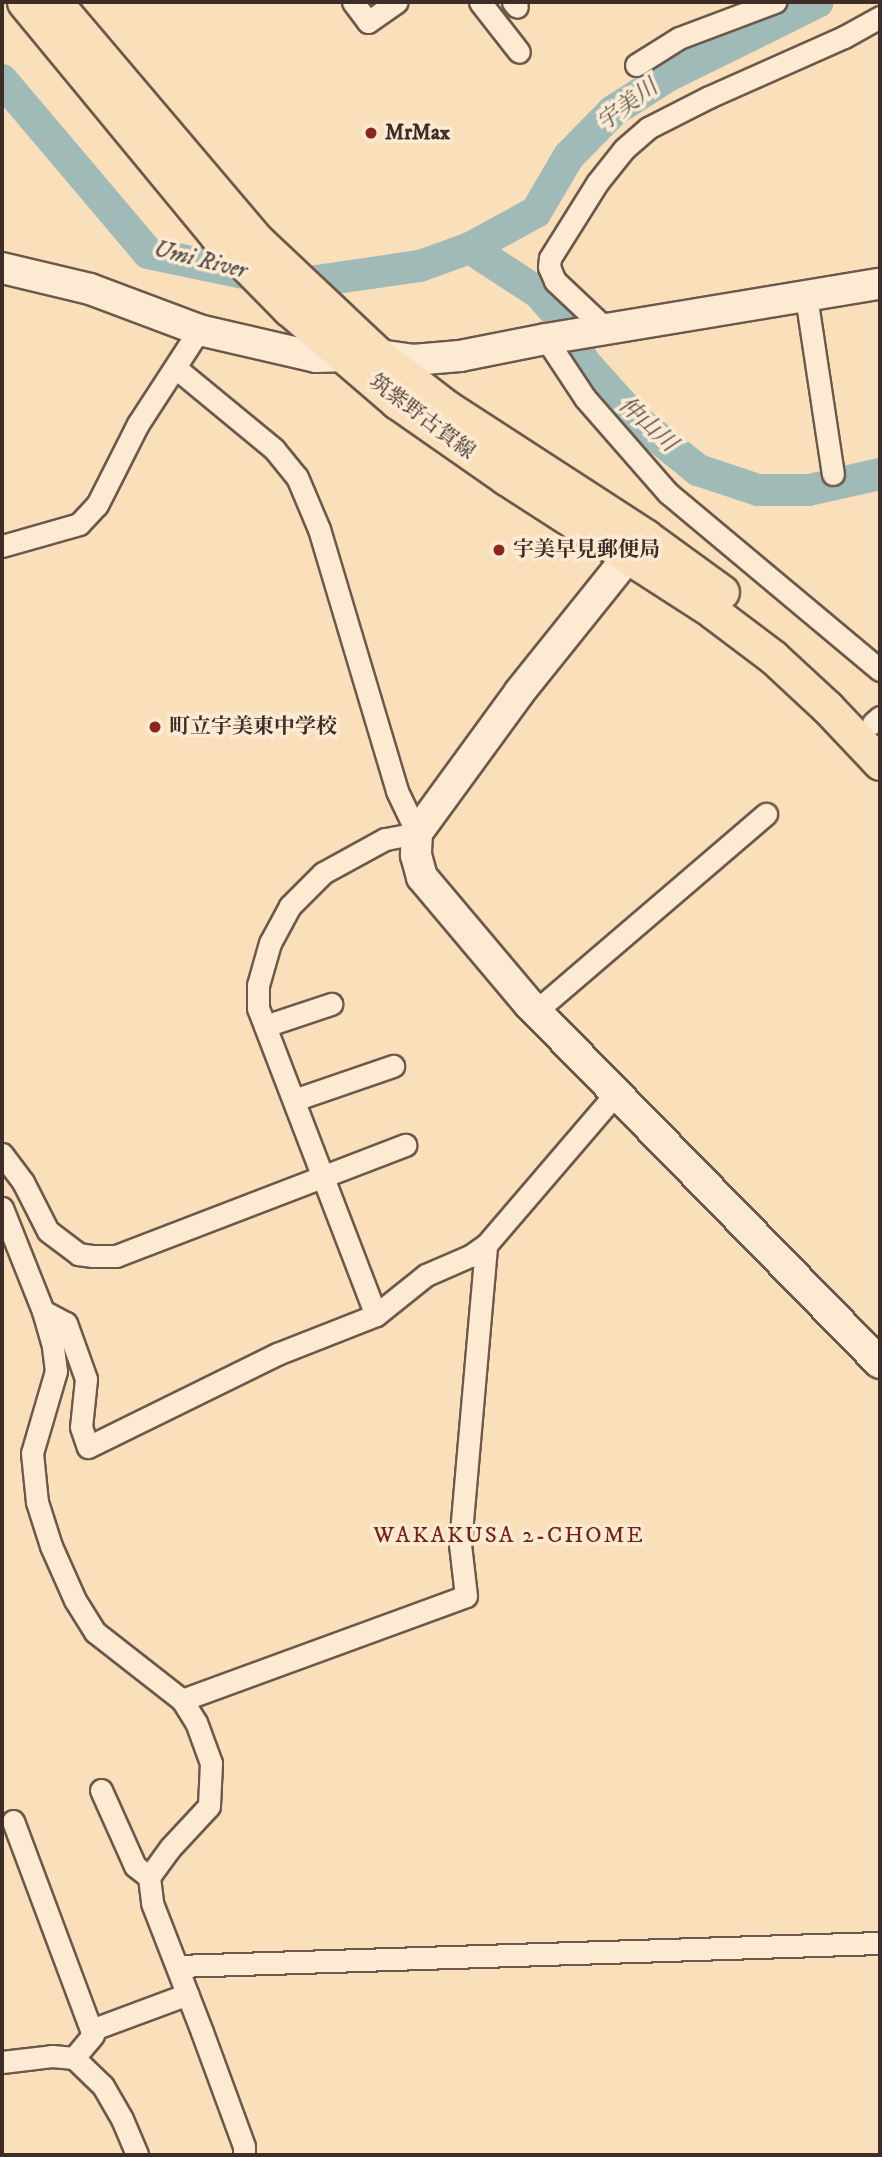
<!DOCTYPE html>
<html>
<head>
<meta charset="utf-8">
<style>
	body { margin:0 }
	#map { position:relative; width:882px; height:2157px; overflow:hidden; background:#fadfbb; font-family:"IM FELL DW Pica","Noto Serif JP",serif }
	div>[style] { position:absolute }
	.river>* { height:32px; margin:-16px; padding:0 16px; transform-origin:16px; border-radius:16px; background:#a0bbb7 }
	.roads { filter:drop-shadow(2px 0 #6d594b) drop-shadow(-2px 0 #6d594b) drop-shadow(0 2px #6d594b) drop-shadow(0 -2px #6d594b) }
	.street>* { height:21px; margin:-10.5px; padding:0 10.5px; transform-origin:10.5px; border-radius:10.5px; background:#fcead3 }
	.secondary>* { height:30px; margin:-15px; padding:0 15px; transform-origin:15px; border-radius:15px; background:#fcead3 }
	.primary>* { height:33px; margin:-16.5px; padding:0 16.5px; transform-origin:16.5px; border-radius:16.5px; background:#fadfbb }
	.dots>* { width:19px; height:19px; translate:-50% -50%; box-sizing:border-box; border:4px solid #fcead3; border-radius:50% }
	span { translate:-50% -50%; white-space:nowrap; text-align:center; line-height:1.15; -webkit-text-stroke:7px #fcead3; paint-order:stroke }
	.poi-label { font-size:21px; color:#3e2c26; font-weight:700 }
	.left { translate:0 -50%; text-align:left }
	.street-label { font-size:21px; color:#3e2c26 }
	.water-label { font-size:23px; color:#56504a; font-style:italic }
	.neighbourhood-label { font-size:23px; color:#7a1f14; letter-spacing:2px }
	.frame { position:absolute; inset:0; border:4px solid #3e2c26; pointer-events:none }
</style>
</head>
<body>
<div id="map">
	<div class="river">
		<div style="left:2px;top:80px;width:226px;rotate:49.8deg"></div>
		<div style="left:148px;top:253px;width:151px;rotate:11.8deg"></div>
		<div style="left:296px;top:284px;width:125px;rotate:-8.3deg"></div>
		<div style="left:420px;top:266px;width:53px;rotate:-19.8deg"></div>
		<div style="left:470px;top:248px;width:75px;rotate:-28.6deg"></div>
		<div style="left:536px;top:212px;width:65px;rotate:-59.5deg"></div>
		<div style="left:569px;top:156px;width:63px;rotate:-45.6deg"></div>
		<div style="left:613px;top:111px;width:65px;rotate:-32.5deg"></div>
		<div style="left:668px;top:76px;width:167px;rotate:-26.3deg"></div>
		<div style="left:470px;top:248px;width:82px;rotate:33.1deg"></div>
		<div style="left:539px;top:293px;width:33px;rotate:49deg"></div>
		<div style="left:561px;top:318px;width:50px;rotate:62.4deg"></div>
		<div style="left:584px;top:362px;width:78px;rotate:48.1deg"></div>
		<div style="left:636px;top:420px;width:80px;rotate:38.9deg"></div>
		<div style="left:698px;top:470px;width:63px;rotate:18.4deg"></div>
		<div style="left:758px;top:490px;width:51px"></div>
		<div style="left:809px;top:490px;width:73px;rotate:-12.7deg"></div>
	</div>
	<div class="roads">
		<div class="street">
			<div style="left:353px;top:2px;width:25px;rotate:53deg"></div>
			<div style="left:368px;top:22px;width:35px;rotate:-35deg"></div>
			<div style="left:480px;top:2px;width:63px;rotate:52deg"></div>
			<div style="left:513px;top:2px;width:6px;rotate:51deg"></div>
			<div style="left:636px;top:65px;width:51px;rotate:-32.1deg"></div>
			<div style="left:679px;top:38px;width:103px;rotate:-20.6deg"></div>
			<div style="left:806px;top:296px;width:180px;rotate:81.4deg"></div>
			<div style="left:606px;top:329px;width:70px;rotate:-136.7deg"></div>
			<div style="left:555px;top:281px;width:15px;rotate:-113deg"></div>
			<div style="left:549px;top:267px;width:9px;rotate:-84deg"></div>
			<div style="left:550px;top:258px;width:89px;rotate:-57.9deg"></div>
			<div style="left:597px;top:183px;width:43px;rotate:-51.5deg"></div>
			<div style="left:624px;top:149px;width:32px;rotate:-41deg"></div>
			<div style="left:648px;top:128px;width:68px;rotate:-26.9deg"></div>
			<div style="left:709px;top:97px;width:148px;rotate:-24deg"></div>
			<div style="left:844px;top:37px;width:41px;rotate:-29.1deg"></div>
			<div style="left:546px;top:339px;width:71px;rotate:56.5deg"></div>
			<div style="left:585px;top:398px;width:126px;rotate:48.9deg"></div>
			<div style="left:668px;top:493px;width:276px;rotate:39.9deg"></div>
			<div style="left:177px;top:369px;width:126px;rotate:39.5deg"></div>
			<div style="left:274px;top:449px;width:36px;rotate:51deg"></div>
			<div style="left:297px;top:477px;width:56px;rotate:67.1deg"></div>
			<div style="left:319px;top:529px;width:273px;rotate:73.4deg"></div>
			<div style="left:397px;top:791px;width:47px;rotate:64.5deg"></div>
			<div style="left:417px;top:833px;width:33px;rotate:169deg"></div>
			<div style="left:385px;top:839px;width:71px;rotate:151.3deg"></div>
			<div style="left:323px;top:873px;width:47px;rotate:135deg"></div>
			<div style="left:290px;top:906px;width:42px;rotate:118.4deg"></div>
			<div style="left:270px;top:943px;width:44px;rotate:105.9deg"></div>
			<div style="left:258px;top:985px;width:23px;rotate:90deg"></div>
			<div style="left:258px;top:1008px;width:329px;rotate:69deg"></div>
			<div style="left:2px;top:546px;width:80px;rotate:-15.9deg"></div>
			<div style="left:79px;top:524px;width:26px;rotate:-47deg"></div>
			<div style="left:97px;top:505px;width:91px;rotate:-63.2deg"></div>
			<div style="left:138px;top:424px;width:112px;rotate:-57deg"></div>
			<div style="left:873px;top:723px;width:9px;rotate:-41deg"></div>
			<div style="left:536px;top:1011px;width:303px;rotate:-40.6deg"></div>
			<div style="left:265px;top:1026px;width:70px;rotate:-18.4deg"></div>
			<div style="left:294px;top:1100px;width:105px;rotate:-19deg"></div>
			<div style="left:2px;top:1154px;width:35px;rotate:53deg"></div>
			<div style="left:23px;top:1182px;width:55px;rotate:63deg"></div>
			<div style="left:48px;top:1231px;width:38px;rotate:37deg"></div>
			<div style="left:78px;top:1254px;width:15px;rotate:8deg"></div>
			<div style="left:93px;top:1256px;width:23px"></div>
			<div style="left:116px;top:1256px;width:310px;rotate:-21deg"></div>
			<div style="left:2px;top:1208px;width:111px;rotate:68.3deg"></div>
			<div style="left:43px;top:1311px;width:37px;rotate:74deg"></div>
			<div style="left:53px;top:1347px;width:24px;rotate:83deg"></div>
			<div style="left:56px;top:1371px;width:85px;rotate:106.3deg"></div>
			<div style="left:32px;top:1453px;width:49px;rotate:84.2deg"></div>
			<div style="left:37px;top:1502px;width:46px;rotate:72.3deg"></div>
			<div style="left:51px;top:1546px;width:59px;rotate:66deg"></div>
			<div style="left:75px;top:1600px;width:38px;rotate:58deg"></div>
			<div style="left:95px;top:1632px;width:110px;rotate:38deg"></div>
			<div style="left:182px;top:1700px;width:26px;rotate:58deg"></div>
			<div style="left:196px;top:1722px;width:44px;rotate:69.9deg"></div>
			<div style="left:211px;top:1763px;width:43px;rotate:92.7deg"></div>
			<div style="left:209px;top:1806px;width:57px;rotate:132.9deg"></div>
			<div style="left:170px;top:1848px;width:36px;rotate:126deg"></div>
			<div style="left:149px;top:1877px;width:26px;rotate:83deg"></div>
			<div style="left:152px;top:1903px;width:138px;rotate:68.8deg"></div>
			<div style="left:202px;top:2032px;width:121px;rotate:69.8deg"></div>
			<div style="left:244px;top:2146px;width:9px;rotate:90deg"></div>
			<div style="left:43px;top:1311px;width:26px;rotate:28deg"></div>
			<div style="left:66px;top:1323px;width:59px;rotate:70.3deg"></div>
			<div style="left:86px;top:1379px;width:48px;rotate:95.9deg"></div>
			<div style="left:81px;top:1427px;width:21px;rotate:71deg"></div>
			<div style="left:88px;top:1447px;width:211px;rotate:-26.2deg"></div>
			<div style="left:277px;top:1354px;width:106px;rotate:-21.5deg"></div>
			<div style="left:376px;top:1315px;width:64px;rotate:-38.7deg"></div>
			<div style="left:426px;top:1275px;width:48px;rotate:-23.4deg"></div>
			<div style="left:470px;top:1256px;width:19px;rotate:-35deg"></div>
			<div style="left:486px;top:1245px;width:201px;rotate:-49.4deg"></div>
			<div style="left:182px;top:1700px;width:302px;rotate:-20.1deg"></div>
			<div style="left:466px;top:1596px;width:52px;rotate:-96.6deg"></div>
			<div style="left:460px;top:1544px;width:300px;rotate:-85deg"></div>
			<div style="left:101px;top:1790px;width:83px;rotate:65.9deg"></div>
			<div style="left:135px;top:1866px;width:18px;rotate:38deg"></div>
			<div style="left:13px;top:1821px;width:228px;rotate:69.5deg"></div>
			<div style="left:93px;top:2035px;width:30px;rotate:130deg"></div>
			<div style="left:178px;top:1966px;width:702px;rotate:-1.88deg"></div>
			<div style="left:91px;top:2030px;width:103px;rotate:-20.4deg"></div>
			<div style="left:2px;top:2062px;width:50px;rotate:-6.8deg"></div>
			<div style="left:52px;top:2056px;width:22px;rotate:5deg"></div>
			<div style="left:74px;top:2058px;width:40px;rotate:44deg"></div>
			<div style="left:103px;top:2086px;width:38px;rotate:60deg"></div>
			<div style="left:122px;top:2119px;width:39px;rotate:67deg"></div>
		</div>
		<div class="secondary">
			<div style="left:2px;top:268px;width:90px;rotate:13.4deg"></div>
			<div style="left:90px;top:289px;width:116px;rotate:20.6deg"></div>
			<div style="left:199px;top:330px;width:120px;rotate:13deg"></div>
			<div style="left:316px;top:357px;width:63px;rotate:-1.8deg"></div>
			<div style="left:379px;top:355px;width:34px;rotate:8deg"></div>
			<div style="left:413px;top:360px;width:47px;rotate:-4.9deg"></div>
			<div style="left:460px;top:356px;width:88px;rotate:-11.2deg"></div>
			<div style="left:546px;top:339px;width:338px;rotate:-9.4deg"></div>
			<div style="left:643px;top:538px;width:198px;rotate:128.7deg"></div>
			<div style="left:519px;top:693px;width:173px;rotate:126.1deg"></div>
			<div style="left:417px;top:833px;width:22px;rotate:93deg"></div>
			<div style="left:416px;top:855px;width:23px;rotate:75deg"></div>
			<div style="left:422px;top:877px;width:166px;rotate:49.9deg"></div>
			<div style="left:529px;top:1004px;width:502px;rotate:45.65deg"></div>
		</div>
		<div class="primary">
			<div style="left:24px;top:2px;width:303px;rotate:50.5deg"></div>
			<div style="left:217px;top:236px;width:103px;rotate:45.4deg"></div>
			<div style="left:289px;top:309px;width:143px;rotate:40.7deg"></div>
			<div style="left:397px;top:402px;width:133px;rotate:34.9deg"></div>
			<div style="left:506px;top:478px;width:245px;rotate:32.8deg"></div>
			<div style="left:712px;top:611px;width:76px;rotate:37deg"></div>
			<div style="left:773px;top:657px;width:74px;rotate:42.8deg"></div>
			<div style="left:827px;top:707px;width:77px;rotate:46.6deg"></div>
			<div style="left:55px;top:2px;width:314px;rotate:49.7deg"></div>
			<div style="left:258px;top:241px;width:166px;rotate:43.3deg"></div>
			<div style="left:379px;top:355px;width:83px;rotate:37.7deg"></div>
			<div style="left:445px;top:406px;width:239px;rotate:33deg"></div>
			<div style="left:645px;top:536px;width:95px;rotate:36deg"></div>
		</div>
	</div>
	<div class="dots">
		<div style="left:371px;top:133px;background:#8f2418"></div>
		<div style="left:499px;top:550px;background:#8f2418"></div>
		<div style="left:155px;top:727px;background:#8f2418"></div>
	</div>
	<div class="poi-label">
		<span class="left" style="left:385px;top:133px">MrMax</span>
		<span class="left" style="left:513px;top:550px">宇美早見郵便局</span>
		<span class="left" style="left:169px;top:727px">町立宇美東中学校</span>
	</div>
	<div class="street-label">
		<span style="left:422px;top:417px;rotate:37deg">筑紫野古賀線</span>
	</div>
	<div class="water-label">
		<span style="left:628px;top:106px;rotate:-37deg">宇美川</span>
		<span style="left:200px;top:261px;rotate:14deg">Umi River</span>
		<span style="left:647px;top:425px;rotate:42deg">仲山川</span>
	</div>
	<div class="neighbourhood-label">
		<span style="left:509px;top:1536px">WAKAKUSA 2-CHOME</span>
	</div>
	<div class="frame"></div>
</div>
</body>
</html>
